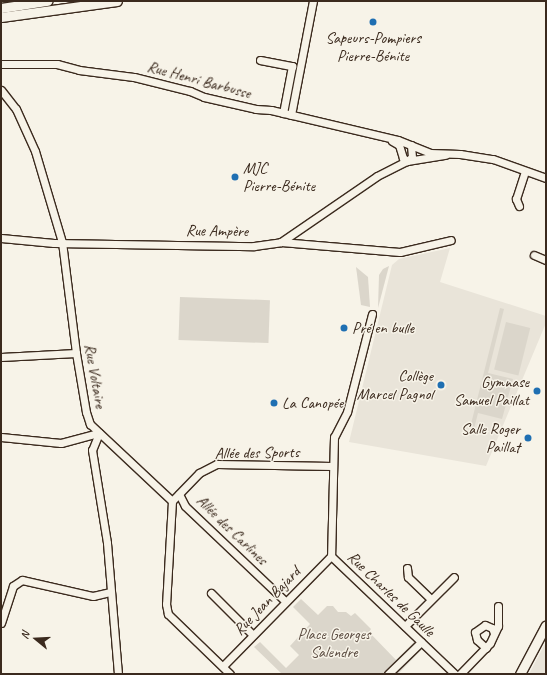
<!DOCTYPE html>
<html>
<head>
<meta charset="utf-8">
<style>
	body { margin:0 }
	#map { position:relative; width:547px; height:675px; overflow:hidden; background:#f7f3e8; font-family:Caveat,sans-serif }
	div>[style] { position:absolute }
	.built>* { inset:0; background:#e9e4d9 }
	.green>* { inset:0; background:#dbd6cb; transform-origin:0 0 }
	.roads { filter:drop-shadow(1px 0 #3b2a1e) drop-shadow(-1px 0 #3b2a1e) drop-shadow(0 1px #3b2a1e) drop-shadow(0 -1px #3b2a1e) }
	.street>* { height:7px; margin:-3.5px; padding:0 3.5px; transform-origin:3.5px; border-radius:3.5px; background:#f7f3e8 }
	.secondary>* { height:9px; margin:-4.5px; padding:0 4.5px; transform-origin:4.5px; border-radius:4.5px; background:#f7f3e8 }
	.dots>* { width:11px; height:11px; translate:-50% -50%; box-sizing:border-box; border:2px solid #f7f3e8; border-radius:50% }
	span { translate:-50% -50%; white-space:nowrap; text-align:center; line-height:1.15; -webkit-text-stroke:3px #f7f3e8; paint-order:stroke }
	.poi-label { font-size:16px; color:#3b2a1e }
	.left { translate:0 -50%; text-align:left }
	.right { translate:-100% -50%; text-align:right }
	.street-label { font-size:16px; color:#3b2a1e }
	.park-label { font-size:16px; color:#5b4c41 }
	.frame { position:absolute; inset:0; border:2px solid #3b2a1e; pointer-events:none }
	.north { position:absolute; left:16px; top:619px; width:40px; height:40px; -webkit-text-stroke:3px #f7f3e8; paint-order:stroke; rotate:288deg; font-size:11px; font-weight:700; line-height:16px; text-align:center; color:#3b2a1e }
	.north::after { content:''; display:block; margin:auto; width:14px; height:18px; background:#3b2a1e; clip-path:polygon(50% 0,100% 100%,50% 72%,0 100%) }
</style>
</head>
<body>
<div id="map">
	<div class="built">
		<div style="clip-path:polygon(450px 248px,440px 282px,546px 316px,546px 323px,486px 466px,349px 442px,392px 265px,399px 259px)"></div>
		<div style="clip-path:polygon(546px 642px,546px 674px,529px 674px)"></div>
	</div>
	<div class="green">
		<div style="clip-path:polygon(389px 266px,378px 308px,379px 275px,383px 269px)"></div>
		<div style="clip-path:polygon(356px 267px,368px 277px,370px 307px,361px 305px)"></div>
		<div style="left:180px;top:297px;width:90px;height:43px;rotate:2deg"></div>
		<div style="clip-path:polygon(500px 308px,504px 309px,488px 373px,513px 379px,502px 419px,478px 413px,473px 433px,469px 432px)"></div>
		<div style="left:506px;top:322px;width:25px;height:49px;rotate:14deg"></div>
		<div style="clip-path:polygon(301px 599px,318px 615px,327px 606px,333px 606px,338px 612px,346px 612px,351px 616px,355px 613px,371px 629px,369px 632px,396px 660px,414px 642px,421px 650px,398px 674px,282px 674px,254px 647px,260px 642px,286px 668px,299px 655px,290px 646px,310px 624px,293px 607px)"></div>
	</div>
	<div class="roads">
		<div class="street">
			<div style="left:260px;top:60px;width:33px;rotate:11deg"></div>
			<div style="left:292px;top:66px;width:48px;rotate:100.8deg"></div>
			<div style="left:1px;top:64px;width:56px"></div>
			<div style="left:57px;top:64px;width:23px;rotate:15deg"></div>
			<div style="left:79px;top:70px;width:55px;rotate:7.3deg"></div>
			<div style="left:134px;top:77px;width:58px;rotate:14deg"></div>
			<div style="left:190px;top:91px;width:15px;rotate:23deg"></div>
			<div style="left:204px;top:97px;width:53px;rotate:13deg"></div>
			<div style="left:256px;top:109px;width:15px;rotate:4deg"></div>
			<div style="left:271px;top:110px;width:130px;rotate:13.3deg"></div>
			<div style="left:398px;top:140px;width:35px;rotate:22deg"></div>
			<div style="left:430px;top:153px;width:30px;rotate:2deg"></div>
			<div style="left:460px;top:154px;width:33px;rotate:9deg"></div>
			<div style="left:493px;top:159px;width:56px;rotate:19.7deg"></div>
			<div style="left:1px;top:90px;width:24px;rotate:52deg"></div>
			<div style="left:16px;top:109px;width:46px;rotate:65.7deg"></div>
			<div style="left:35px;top:151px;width:95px;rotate:73.5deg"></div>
			<div style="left:62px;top:242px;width:112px;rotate:82.8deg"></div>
			<div style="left:76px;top:353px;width:60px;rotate:80.4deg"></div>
			<div style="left:86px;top:412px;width:13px;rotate:72deg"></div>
			<div style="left:90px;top:424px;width:112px;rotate:43.2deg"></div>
			<div style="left:291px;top:115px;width:116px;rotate:-79.1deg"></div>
			<div style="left:392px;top:141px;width:8px;rotate:30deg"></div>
			<div style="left:399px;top:145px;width:14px;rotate:73deg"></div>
			<div style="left:403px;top:158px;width:5px;rotate:37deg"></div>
			<div style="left:407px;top:161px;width:39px;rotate:-9deg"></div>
			<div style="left:519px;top:206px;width:8px;rotate:-113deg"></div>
			<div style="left:516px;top:199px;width:29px;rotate:-72deg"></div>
			<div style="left:1px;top:238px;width:53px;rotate:5.4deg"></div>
			<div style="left:54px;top:243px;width:200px;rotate:0.9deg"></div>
			<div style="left:254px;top:246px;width:27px;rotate:-8deg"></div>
			<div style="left:281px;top:242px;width:116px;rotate:-34.5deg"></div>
			<div style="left:377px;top:176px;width:34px;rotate:-27deg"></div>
			<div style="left:407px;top:161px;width:6px;rotate:-39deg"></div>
			<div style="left:412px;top:157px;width:12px;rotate:-95deg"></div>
			<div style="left:281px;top:242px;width:119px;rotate:4.8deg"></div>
			<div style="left:400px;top:252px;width:52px;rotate:-13.2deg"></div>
			<div style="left:534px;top:255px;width:13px;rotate:23deg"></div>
			<div style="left:372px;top:314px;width:101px;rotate:104.3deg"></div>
			<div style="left:347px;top:412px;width:28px;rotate:117deg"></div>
			<div style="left:334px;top:437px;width:119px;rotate:91.4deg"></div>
			<div style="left:331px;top:556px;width:171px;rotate:43.6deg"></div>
			<div style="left:1px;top:357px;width:75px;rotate:-3.1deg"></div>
			<div style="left:99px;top:433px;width:18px;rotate:112deg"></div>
			<div style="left:92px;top:450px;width:94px;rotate:80.8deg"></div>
			<div style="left:107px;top:543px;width:131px;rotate:85.2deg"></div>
			<div style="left:1px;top:437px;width:60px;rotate:5.7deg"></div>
			<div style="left:61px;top:443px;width:39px;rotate:-15deg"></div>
			<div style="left:179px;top:494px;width:13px;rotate:63deg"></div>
			<div style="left:185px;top:506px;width:139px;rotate:43.5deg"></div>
			<div style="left:172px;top:501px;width:103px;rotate:93.3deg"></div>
			<div style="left:166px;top:604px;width:10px;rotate:79deg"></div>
			<div style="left:168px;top:614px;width:86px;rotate:44.1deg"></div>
			<div style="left:172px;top:501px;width:39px;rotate:-46deg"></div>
			<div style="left:199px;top:473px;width:20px;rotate:-27deg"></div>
			<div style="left:217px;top:464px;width:115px;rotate:1deg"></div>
			<div style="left:407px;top:568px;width:9px;rotate:84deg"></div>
			<div style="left:408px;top:577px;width:32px;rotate:44deg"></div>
			<div style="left:211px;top:593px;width:59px;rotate:45deg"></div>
			<div style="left:1px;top:623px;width:39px;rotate:-72deg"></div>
			<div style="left:13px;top:586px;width:11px;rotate:-34deg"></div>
			<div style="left:22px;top:580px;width:73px;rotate:12.7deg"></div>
			<div style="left:93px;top:596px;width:18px;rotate:-13deg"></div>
			<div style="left:405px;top:626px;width:69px;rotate:-45deg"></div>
			<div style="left:486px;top:648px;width:12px;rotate:-138deg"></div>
			<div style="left:477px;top:640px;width:8px;rotate:-104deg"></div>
			<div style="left:475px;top:632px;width:12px;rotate:-35deg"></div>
			<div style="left:485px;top:625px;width:8px;rotate:23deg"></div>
			<div style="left:492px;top:628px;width:5px;rotate:68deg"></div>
			<div style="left:223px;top:666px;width:154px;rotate:-45.5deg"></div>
			<div style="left:388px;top:674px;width:46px;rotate:-44.1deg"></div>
			<div style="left:460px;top:674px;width:43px;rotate:-45.9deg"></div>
			<div style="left:490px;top:643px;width:19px;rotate:-65deg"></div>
			<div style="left:498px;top:626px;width:20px;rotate:-90deg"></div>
		</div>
		<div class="secondary">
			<div style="left:1px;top:8px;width:47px;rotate:-8.7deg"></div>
			<div style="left:1px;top:17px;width:117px;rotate:-7.9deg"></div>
			<div style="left:520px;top:674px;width:55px;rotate:-62deg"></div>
		</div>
	</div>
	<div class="dots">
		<div style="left:373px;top:22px;background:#1f6fb2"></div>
		<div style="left:235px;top:177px;background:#1f6fb2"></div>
		<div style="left:344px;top:328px;background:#1f6fb2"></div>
		<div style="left:441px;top:385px;background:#1f6fb2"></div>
		<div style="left:537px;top:391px;background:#1f6fb2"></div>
		<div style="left:274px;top:403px;background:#1f6fb2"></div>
		<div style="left:528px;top:438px;background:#1f6fb2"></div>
	</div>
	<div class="poi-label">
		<span style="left:373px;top:47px">Sapeurs-Pompiers<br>Pierre-Bénite</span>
		<span class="left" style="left:243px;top:177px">MJC<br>Pierre-Bénite</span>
		<span class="left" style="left:352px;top:328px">Pré en bulle</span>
		<span class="right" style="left:433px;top:385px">Collège<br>Marcel Pagnol</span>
		<span class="right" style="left:529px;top:391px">Gymnase<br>Samuel Paillat</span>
		<span class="left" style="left:282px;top:403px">La Canopée</span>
		<span class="right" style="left:520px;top:438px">Salle Roger<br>Paillat</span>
	</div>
	<div class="street-label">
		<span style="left:199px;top:80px;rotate:15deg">Rue Henri Barbusse</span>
		<span style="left:217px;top:231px;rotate:1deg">Rue Ampère</span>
		<span style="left:95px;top:376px;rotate:80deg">Rue Voltaire</span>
		<span style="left:257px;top:453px;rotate:-1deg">Allée des Sports</span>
		<span style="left:232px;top:530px;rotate:44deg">Allée des Carlines</span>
		<span style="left:391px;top:594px;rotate:44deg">Rue Charles de Gaulle</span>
		<span style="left:267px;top:601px;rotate:-46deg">Rue Jean Bajard</span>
	</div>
	<div class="park-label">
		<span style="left:334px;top:643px">Place Georges<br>Salendre</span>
	</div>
	<div class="frame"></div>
	<div class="north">N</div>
</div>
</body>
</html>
